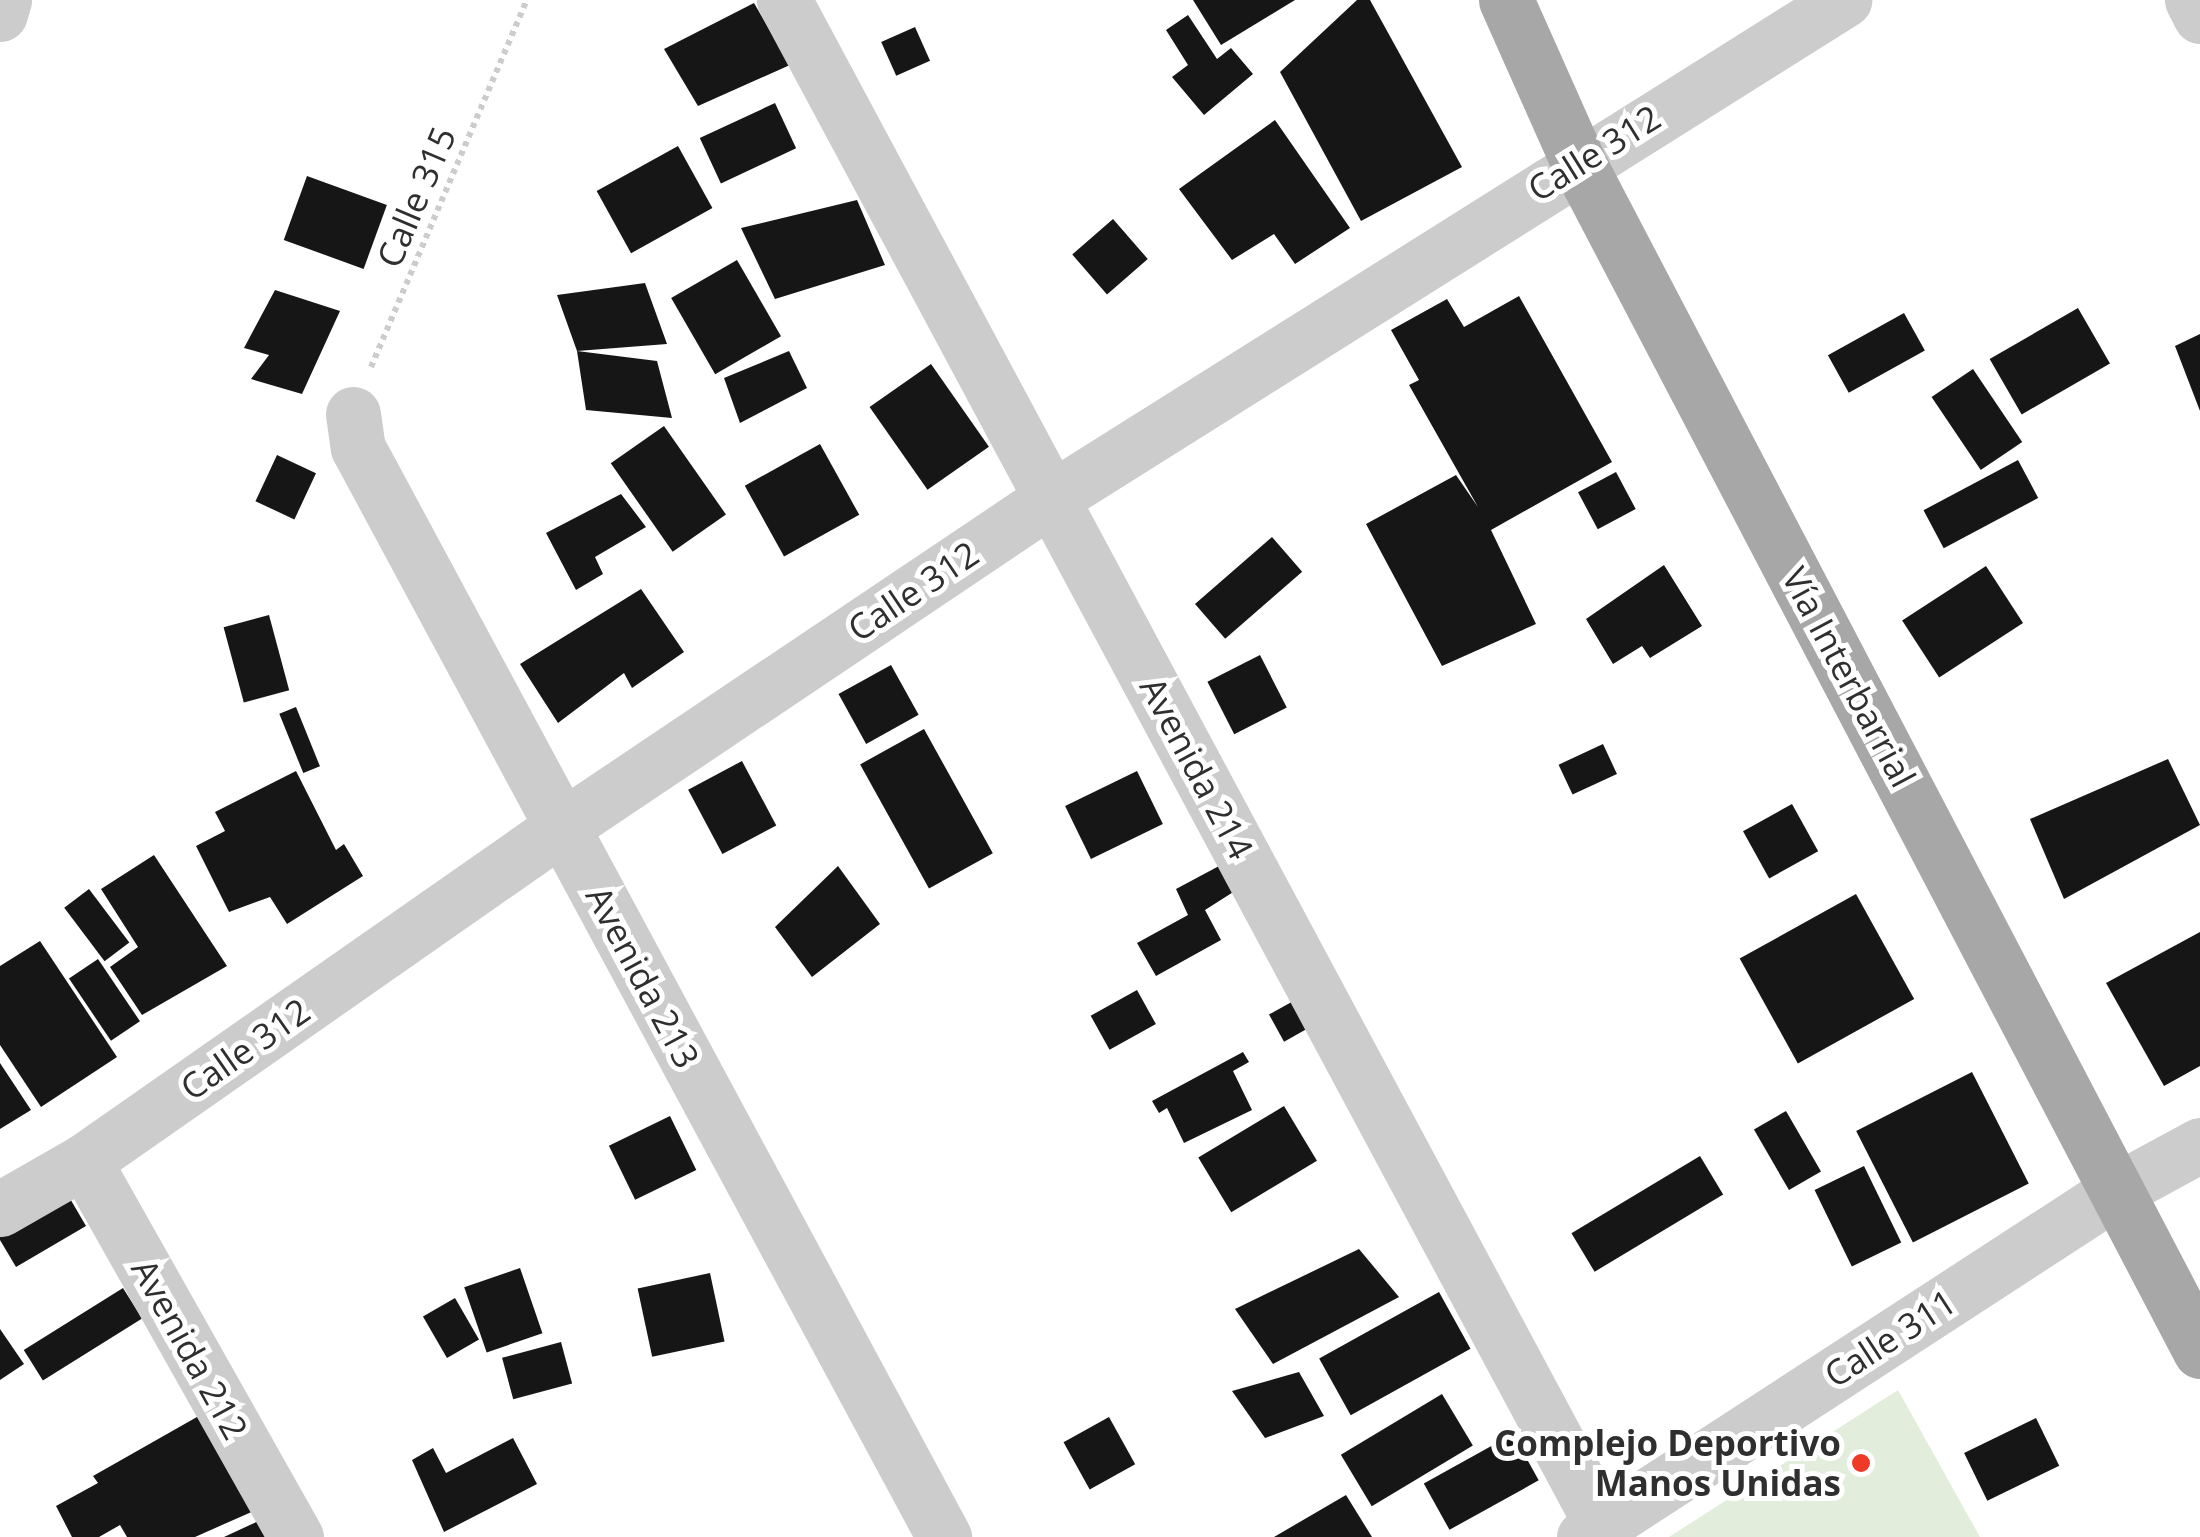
<!DOCTYPE html>
<html>
<head>
<meta charset="utf-8">
<style>
	body { margin:0 }
	#map { position:relative; width:2200px; height:1537px; overflow:hidden; background:#fff; font-family:"Open Sans",sans-serif }
	div>[style] { position:absolute }
	.green>* { inset:0; background:#e2eddc }
	.building>* { inset:0; background:#161616; transform-origin:0 0 }
	.path>* { height:6px; margin-top:-3px; transform-origin:0; background:repeating-linear-gradient(90deg,#ccc 0 5px,transparent 0 10px) }
	.minor>* { height:55px; margin:-27.5px; padding:0 27.5px; transform-origin:27.5px; border-radius:27.5px; background:#ccc }
	.major>* { height:55px; margin:-27.5px; padding:0 27.5px; transform-origin:27.5px; border-radius:27.5px; background:#a7a7a7 }
	.dots>* { width:28px; height:28px; translate:-50% -50%; box-sizing:border-box; border:5px solid #fff; border-radius:50% }
	span { translate:-50% -50%; white-space:nowrap; text-align:center; line-height:1.15; -webkit-text-stroke:10px #fff; paint-order:stroke }
	.street-label { font-size:35px; color:#2f2f2f }
	.poi-label { font-size:35px; color:#2f2f2f; font-weight:700 }
	.right { translate:-100% -50%; text-align:right }
</style>
</head>
<body>
<div id="map">
	<div class="green">
		<div style="clip-path:polygon(1898px 1390px,1980px 1537px,1669px 1537px)"></div>
	</div>
	<div class="building">
		<div style="clip-path:polygon(1193px 0,1295px 0,1221px 45px)"></div>
		<div style="clip-path:polygon(1357px 0,1370px 0,1462px 167px,1361px 221px,1280px 72px)"></div>
		<div style="clip-path:polygon(754px 3px,790px 65px,698px 106px,664px 49px)"></div>
		<div style="clip-path:polygon(1188px 15px,1217px 59px,1231px 48px,1253px 74px,1204px 115px,1172px 77px,1188px 65px,1166px 30px)"></div>
		<div style="left:915px;top:27px;width:37px;height:37px;rotate:66deg"></div>
		<div style="left:775px;top:103px;width:50px;height:83px;rotate:65deg"></div>
		<div style="clip-path:polygon(1275px 120px,1350px 228px,1295px 264px,1274px 234px,1232px 260px,1179px 189px)"></div>
		<div style="left:678px;top:146px;width:71px;height:93px;rotate:61deg"></div>
		<div style="left:307px;top:176px;width:85px;height:68px;rotate:20deg"></div>
		<div style="clip-path:polygon(857px 200px,885px 265px,775px 299px,741px 228px)"></div>
		<div style="left:1113px;top:219px;width:53px;height:54px;rotate:49deg"></div>
		<div style="left:737px;top:260px;width:88px;height:76px;rotate:60deg"></div>
		<div style="clip-path:polygon(645px 283px,667px 344px,577px 351px,657px 361px,672px 418px,586px 410px,577px 351px,557px 295px)"></div>
		<div style="clip-path:polygon(275px 290px,340px 311px,302px 394px,251px 379px,269px 355px,244px 348px)"></div>
		<div style="clip-path:polygon(1519px 296px,1612px 462px,1491px 530px,1536px 624px,1442px 666px,1366px 524px,1456px 475px,1478px 507px,1409px 385px,1419px 380px,1391px 330px,1447px 299px,1464px 327px)"></div>
		<div style="left:2078px;top:308px;width:64px;height:102px;rotate:60deg"></div>
		<div style="left:1904px;top:313px;width:43px;height:87px;rotate:61deg"></div>
		<div style="clip-path:polygon(2200px 334px,2200px 411px,2175px 346px)"></div>
		<div style="clip-path:polygon(789px 351px,807px 388px,740px 423px,724px 378px)"></div>
		<div style="left:931px;top:364px;width:101px;height:75px;rotate:55deg"></div>
		<div style="left:1973px;top:369px;width:88px;height:50px;rotate:56deg"></div>
		<div style="left:664px;top:426px;width:108px;height:65px;rotate:55deg"></div>
		<div style="left:820px;top:444px;width:81px;height:86px;rotate:61deg"></div>
		<div style="left:277px;top:455px;width:43px;height:51px;rotate:25deg"></div>
		<div style="left:2018px;top:460px;width:43px;height:107px;rotate:62deg"></div>
		<div style="left:1616px;top:472px;width:42px;height:43px;rotate:62deg"></div>
		<div style="clip-path:polygon(621px 494px,646px 527px,595px 557px,603px 574px,576px 590px,546px 533px)"></div>
		<div style="left:1272px;top:537px;width:46px;height:102px;rotate:49deg"></div>
		<div style="clip-path:polygon(1664px 565px,1702px 626px,1650px 658px,1642px 646px,1613px 664px,1586px 619px)"></div>
		<div style="left:1986px;top:566px;width:68px;height:100px;rotate:57deg"></div>
		<div style="clip-path:polygon(641px 589px,684px 652px,632px 688px,624px 673px,558px 723px,520px 664px)"></div>
		<div style="left:269px;top:615px;width:78px;height:47px;rotate:75deg"></div>
		<div style="left:1260px;top:655px;width:59px;height:59px;rotate:63deg"></div>
		<div style="left:891px;top:665px;width:57px;height:60px;rotate:61deg"></div>
		<div style="left:296px;top:707px;width:64px;height:18px;rotate:68deg"></div>
		<div style="left:924px;top:729px;width:142px;height:73px;rotate:61deg"></div>
		<div style="left:1603px;top:744px;width:33px;height:49px;rotate:65deg"></div>
		<div style="clip-path:polygon(2168px 759px,2200px 825px,2064px 899px,2030px 819px)"></div>
		<div style="left:742px;top:761px;width:73px;height:61px;rotate:62deg"></div>
		<div style="clip-path:polygon(296px 771px,336px 850px,344px 844px,363px 876px,287px 924px,270px 897px,229px 912px,196px 846px,225px 831px,215px 812px)"></div>
		<div style="left:1137px;top:771px;width:59px;height:80px;rotate:64deg"></div>
		<div style="left:1792px;top:804px;width:54px;height:56px;rotate:61deg"></div>
		<div style="clip-path:polygon(154px 855px,227px 966px,142px 1015px,110px 967px,138px 947px,101px 889px)"></div>
		<div style="clip-path:polygon(1234px 858px,1249px 882px,1205px 910px,1221px 940px,1156px 976px,1137px 943px,1188px 915px,1176px 889px)"></div>
		<div style="clip-path:polygon(838px 866px,880px 924px,812px 977px,775px 927px)"></div>
		<div style="left:89px;top:889px;width:67px;height:31px;rotate:53deg"></div>
		<div style="left:1856px;top:894px;width:120px;height:133px;rotate:61deg"></div>
		<div style="clip-path:polygon(2200px 932px,2200px 1066px,2164px 1086px,2106px 983px)"></div>
		<div style="clip-path:polygon(40px 941px,117px 1057px,41px 1107px,0 1045px,0 966px)"></div>
		<div style="left:98px;top:959px;width:75px;height:35px;rotate:56deg"></div>
		<div style="left:1137px;top:990px;width:39px;height:53px;rotate:61deg"></div>
		<div style="left:1297px;top:999px;width:31px;height:32px;rotate:61deg"></div>
		<div style="clip-path:polygon(1243px 1052px,1249px 1062px,1233px 1071px,1252px 1110px,1184px 1143px,1167px 1108px,1159px 1113px,1152px 1101px)"></div>
		<div style="clip-path:polygon(0 1063px,31px 1110px,0 1129px)"></div>
		<div style="left:1972px;top:1072px;width:125px;height:130px;rotate:63deg"></div>
		<div style="left:1284px;top:1106px;width:64px;height:100px;rotate:59deg"></div>
		<div style="left:1786px;top:1111px;width:70px;height:37px;rotate:60deg"></div>
		<div style="left:670px;top:1116px;width:60px;height:68px;rotate:64deg"></div>
		<div style="left:1700px;top:1156px;width:45px;height:150px;rotate:59deg"></div>
		<div style="left:1864px;top:1166px;width:85px;height:55px;rotate:64deg"></div>
		<div style="clip-path:polygon(58px 1178px,86px 1226px,16px 1267px,0 1240px,0 1212px)"></div>
		<div style="clip-path:polygon(1359px 1249px,1399px 1297px,1273px 1364px,1235px 1309px)"></div>
		<div style="left:520px;top:1268px;width:69px;height:59px;rotate:71deg"></div>
		<div style="left:710px;top:1273px;width:70px;height:74px;rotate:78deg"></div>
		<div style="left:123px;top:1288px;width:36px;height:117px;rotate:58deg"></div>
		<div style="left:1439px;top:1292px;width:65px;height:137px;rotate:61deg"></div>
		<div style="left:455px;top:1298px;width:48px;height:37px;rotate:60deg"></div>
		<div style="clip-path:polygon(0 1329px,24px 1364px,0 1380px)"></div>
		<div style="left:561px;top:1342px;width:43px;height:61px;rotate:75deg"></div>
		<div style="clip-path:polygon(1299px 1372px,1324px 1416px,1265px 1438px,1232px 1391px)"></div>
		<div style="left:1442px;top:1394px;width:60px;height:118px;rotate:59deg"></div>
		<div style="clip-path:polygon(204px 1413px,258px 1509px,195px 1537px,127px 1537px,120px 1525px,99px 1537px,72px 1537px,56px 1506px,98px 1483px,93px 1476px)"></div>
		<div style="left:1109px;top:1417px;width:54px;height:52px;rotate:61deg"></div>
		<div style="left:2036px;top:1418px;width:53px;height:80px;rotate:64deg"></div>
		<div style="left:1513px;top:1434px;width:53px;height:102px;rotate:61deg"></div>
		<div style="clip-path:polygon(513px 1438px,537px 1484px,444px 1532px,412px 1460px,433px 1448px,446px 1473px)"></div>
		<div style="clip-path:polygon(1346px 1495px,1372px 1537px,1274px 1537px)"></div>
		<div style="clip-path:polygon(265px 1518px,274px 1537px,224px 1537px)"></div>
	</div>
	<div class="path">
		<div style="left:371px;top:367px;width:399px;rotate:-67deg"></div>
	</div>
	<div class="minor">
		<div style="left:784px;top:0;width:1744px;rotate:61.8deg"></div>
		<div style="left:2192px;top:0;width:18px;rotate:63deg"></div>
		<div style="left:0;top:14px;width:15px;rotate:-74deg"></div>
		<div style="left:353px;top:414px;width:34px;rotate:82deg"></div>
		<div style="left:358px;top:448px;width:1237px;rotate:61.71deg"></div>
		<div style="left:84px;top:1161px;width:432px;rotate:60.6deg"></div>
		<div style="left:0;top:1209px;width:97px;rotate:-29.7deg"></div>
		<div style="left:84px;top:1161px;width:583px;rotate:-34.94deg"></div>
		<div style="left:562px;top:827px;width:590px;rotate:-33.88deg"></div>
		<div style="left:1052px;top:498px;width:936px;rotate:-32.16deg"></div>
		<div style="left:1584px;top:1537px;width:638px;rotate:-33.04deg"></div>
		<div style="left:2119px;top:1189px;width:92px;rotate:-28.5deg"></div>
	</div>
	<div class="major">
		<div style="left:1506px;top:0;width:177px;rotate:66deg"></div>
		<div style="left:1578px;top:162px;width:1342px;rotate:62.38deg"></div>
	</div>
	<div class="dots">
		<div style="left:1861px;top:1463px;background:#ef3a28"></div>
	</div>
	<div class="street-label">
		<span style="left:1594px;top:153px;rotate:-32deg">Calle 312</span>
		<span style="left:416px;top:197px;rotate:-67deg">Calle 315</span>
		<span style="left:913px;top:591px;rotate:-34deg">Calle 312</span>
		<span style="left:1849px;top:677px;rotate:62deg">Vía Interbarrial</span>
		<span style="left:1197px;top:768px;rotate:62deg">Avenida 214</span>
		<span style="left:643px;top:977px;rotate:62deg">Avenida 213</span>
		<span style="left:245px;top:1049px;rotate:-35deg">Calle 312</span>
		<span style="left:1890px;top:1338px;rotate:-33deg">Calle 311</span>
		<span style="left:190px;top:1349px;rotate:61deg">Avenida 212</span>
	</div>
	<div class="poi-label">
		<span class="right" style="left:1841px;top:1463px">Complejo Deportivo<br>Manos Unidas</span>
	</div>
</div>
</body>
</html>
